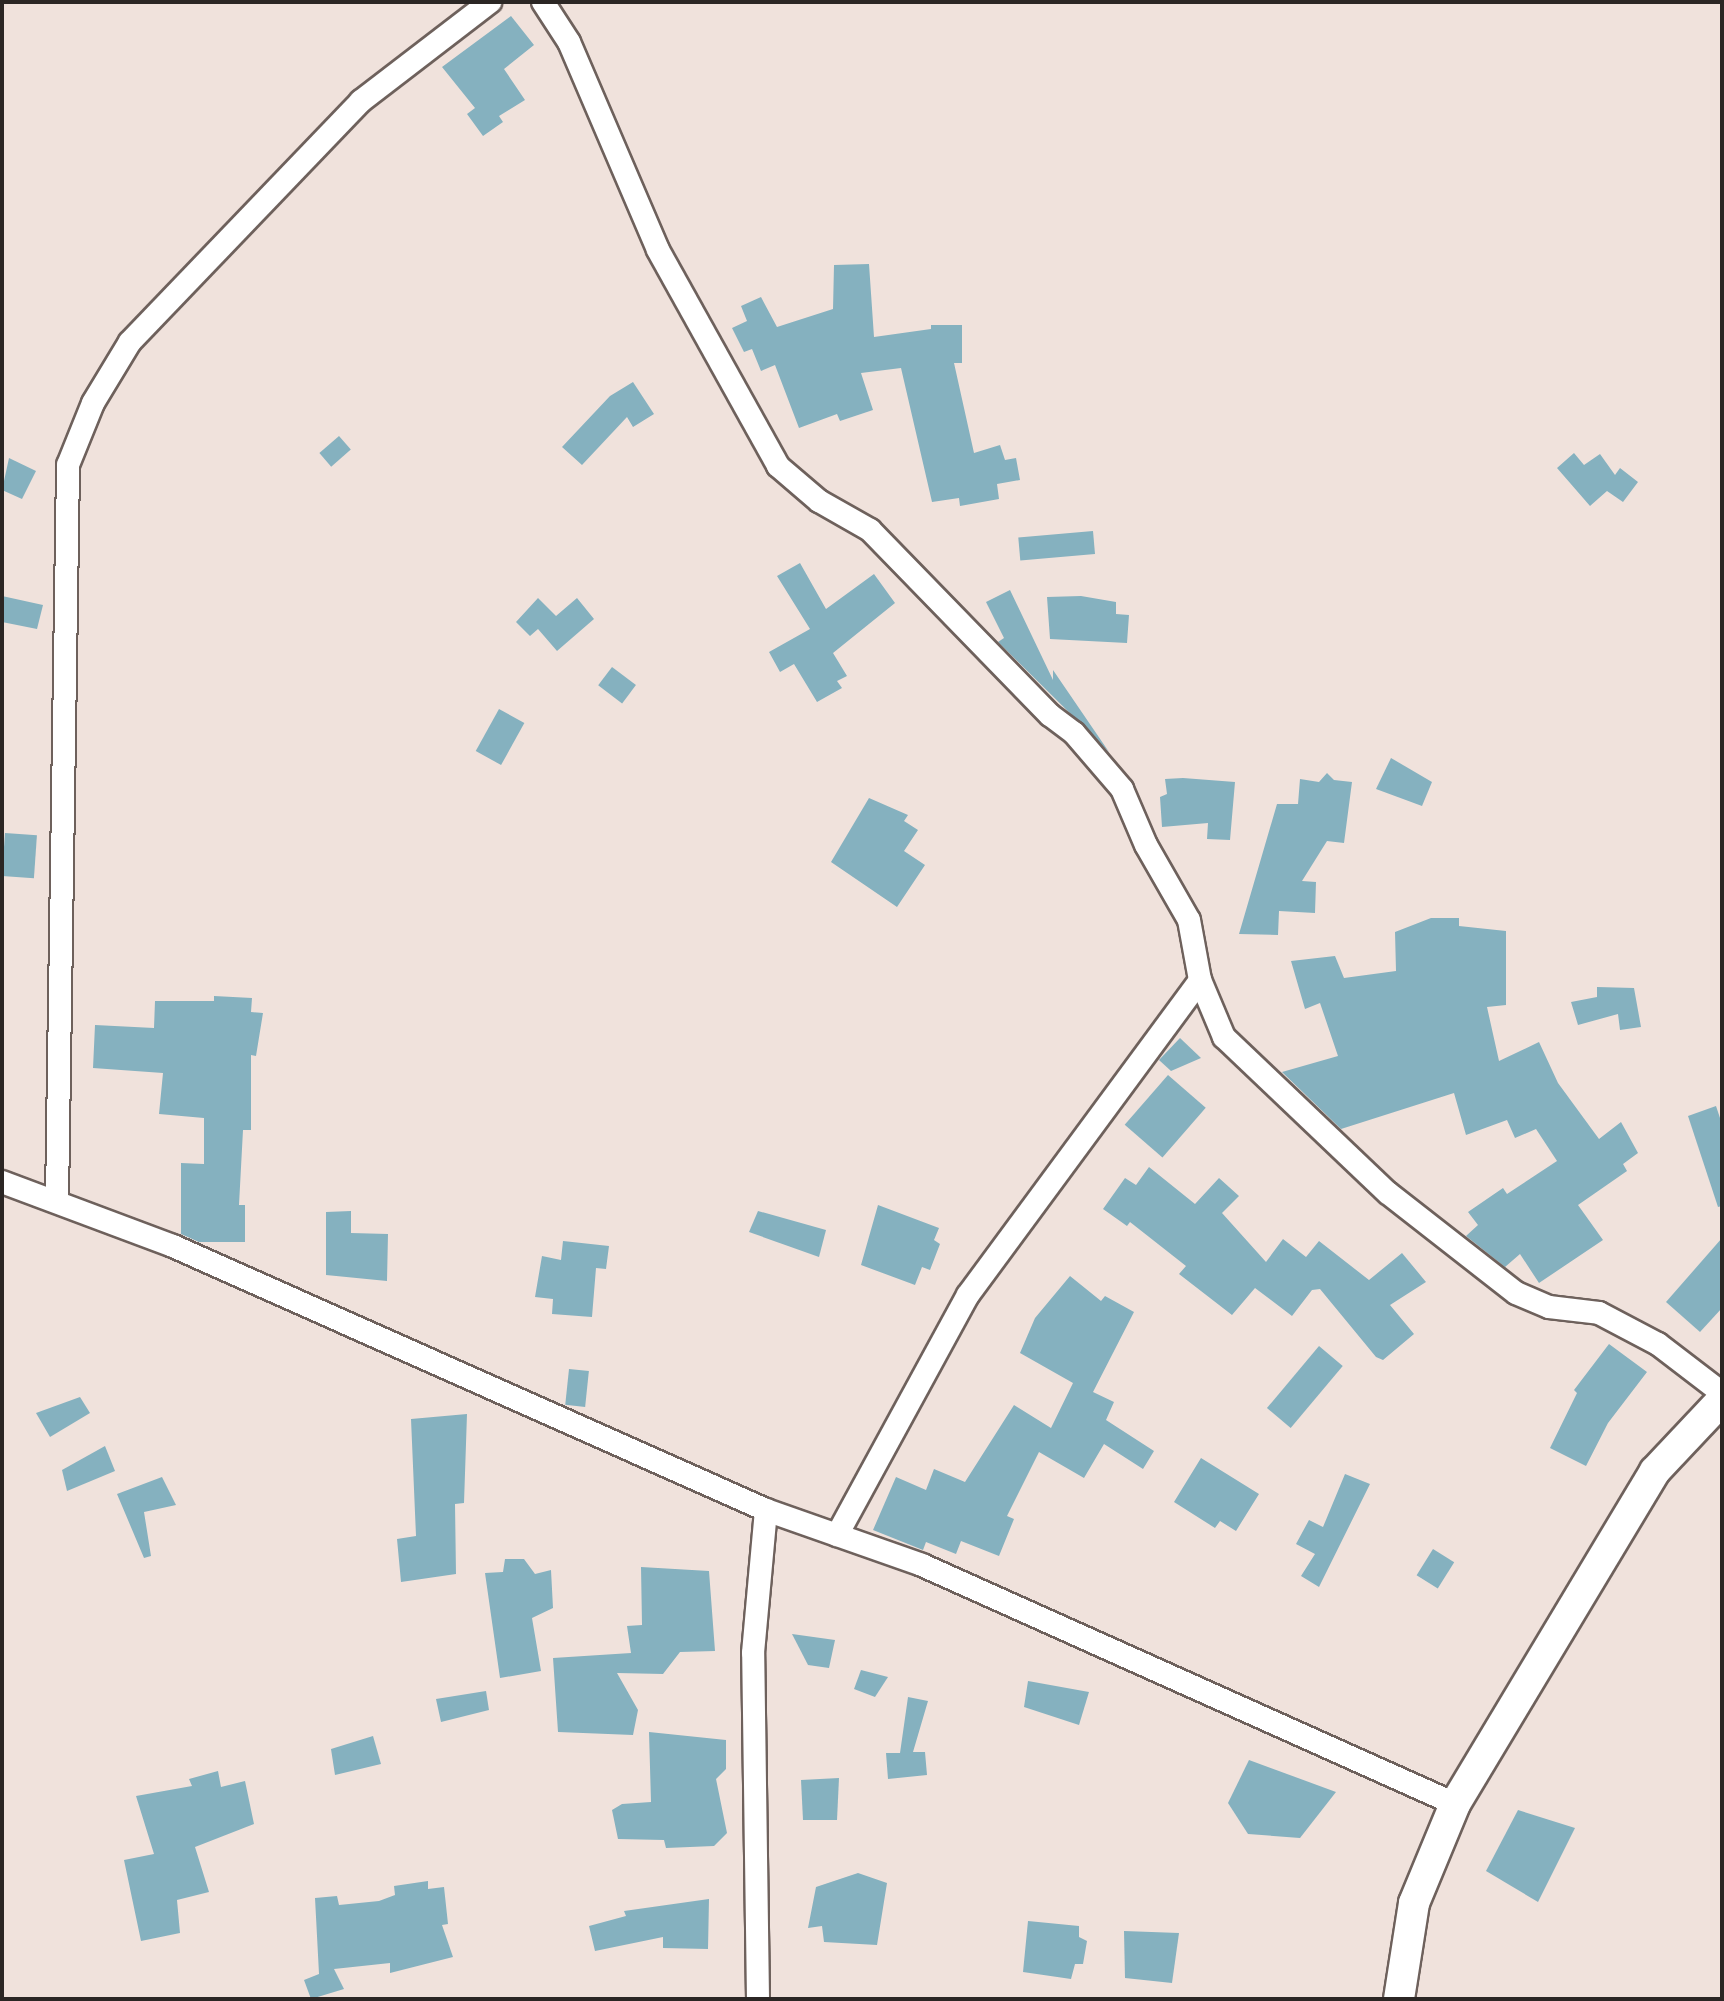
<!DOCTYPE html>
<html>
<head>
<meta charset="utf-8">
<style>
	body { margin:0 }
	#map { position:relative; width:1724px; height:2001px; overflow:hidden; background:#f0e2dc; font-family:Montserrat,sans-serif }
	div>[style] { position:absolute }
	.building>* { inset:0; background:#85b1bf; transform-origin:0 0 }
	.roads { filter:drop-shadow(2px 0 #6e615c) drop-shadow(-2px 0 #6e615c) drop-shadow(0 2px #6e615c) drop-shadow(0 -2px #6e615c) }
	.minor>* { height:22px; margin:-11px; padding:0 11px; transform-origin:11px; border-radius:11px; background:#fff }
	.secondary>* { height:30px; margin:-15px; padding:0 15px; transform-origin:15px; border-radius:15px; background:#fff }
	span { translate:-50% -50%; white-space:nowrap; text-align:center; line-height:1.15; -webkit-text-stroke:6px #feefe9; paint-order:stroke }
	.frame { position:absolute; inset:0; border:4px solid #2b2624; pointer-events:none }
</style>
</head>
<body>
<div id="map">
	<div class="building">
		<div style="clip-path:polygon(511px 16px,534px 45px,504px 69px,525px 100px,499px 116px,503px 122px,483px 136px,467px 114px,475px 108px,442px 67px)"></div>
		<div style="clip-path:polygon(869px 264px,874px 337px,931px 329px,931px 325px,962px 325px,962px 363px,954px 363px,974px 453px,1000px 445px,1005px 460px,1016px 458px,1020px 480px,997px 484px,999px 499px,960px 506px,959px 498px,932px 502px,901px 368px,861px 373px,873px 410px,840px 421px,837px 414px,799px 428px,775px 365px,761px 371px,752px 349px,744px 352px,732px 328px,747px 321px,741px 306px,761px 297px,777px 327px,833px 309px,834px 265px)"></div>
		<div style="clip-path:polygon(633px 382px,654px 414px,633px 427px,627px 417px,582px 465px,562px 447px,610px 396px)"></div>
		<div style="left:339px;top:436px;width:18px;height:26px;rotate:49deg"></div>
		<div style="clip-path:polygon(1574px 453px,1584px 465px,1600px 454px,1615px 475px,1620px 468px,1638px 482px,1623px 502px,1607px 491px,1590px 506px,1557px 468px)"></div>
		<div style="clip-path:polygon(9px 458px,36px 471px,22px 499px,2px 490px)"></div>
		<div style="left:1093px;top:531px;width:23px;height:75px;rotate:85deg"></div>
		<div style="clip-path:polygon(800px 563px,826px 609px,874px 574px,895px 603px,833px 653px,847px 676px,837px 681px,842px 688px,817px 702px,794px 664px,780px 672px,769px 652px,810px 629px,777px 576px)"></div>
		<div style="clip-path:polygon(1010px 590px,1053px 680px,1053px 670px,1109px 752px,998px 642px,1004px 638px,986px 602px)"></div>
		<div style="clip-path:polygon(2px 596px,43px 605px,37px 629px,2px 622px)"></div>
		<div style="clip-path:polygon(1081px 596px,1116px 602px,1116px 614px,1129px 615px,1127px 643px,1050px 639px,1047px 597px)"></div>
		<div style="clip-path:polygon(538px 598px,556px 616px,577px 598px,594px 619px,557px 651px,538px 629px,530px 636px,516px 622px)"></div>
		<div style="left:612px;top:667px;width:30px;height:23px;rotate:37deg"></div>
		<div style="left:499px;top:709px;width:29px;height:48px;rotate:29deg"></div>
		<div style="clip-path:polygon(1391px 758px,1432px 782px,1422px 806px,1376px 789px)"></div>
		<div style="clip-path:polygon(1327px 773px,1334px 780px,1352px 782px,1344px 843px,1327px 841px,1302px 881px,1316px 882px,1315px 913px,1279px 911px,1278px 935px,1239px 934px,1277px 804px,1298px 804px,1300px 779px,1319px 782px)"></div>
		<div style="clip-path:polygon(1183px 778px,1235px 782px,1230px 840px,1207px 839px,1208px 823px,1162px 827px,1160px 797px,1167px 794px,1165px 779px)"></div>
		<div style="clip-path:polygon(869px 798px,908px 815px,904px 821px,918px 830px,904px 851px,925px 865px,897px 907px,831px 862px)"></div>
		<div style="left:5px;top:833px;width:32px;height:43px;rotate:4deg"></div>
		<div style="clip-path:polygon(1431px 918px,1459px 918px,1459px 926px,1506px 931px,1506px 1005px,1487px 1007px,1499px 1061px,1539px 1042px,1558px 1083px,1599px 1139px,1621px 1122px,1638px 1153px,1623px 1164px,1627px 1171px,1578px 1205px,1603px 1240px,1539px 1283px,1520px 1254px,1505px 1267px,1466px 1236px,1478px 1225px,1468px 1212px,1503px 1188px,1507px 1194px,1557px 1161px,1536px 1129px,1515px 1138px,1507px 1120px,1466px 1135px,1454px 1093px,1341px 1129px,1282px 1072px,1338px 1056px,1320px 1003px,1305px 1009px,1291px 961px,1335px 956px,1344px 978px,1396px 971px,1395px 932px)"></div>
		<div style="clip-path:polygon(1597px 987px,1634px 988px,1641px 1027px,1620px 1030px,1618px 1014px,1578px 1025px,1571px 1002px,1597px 997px)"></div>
		<div style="clip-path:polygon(214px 996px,252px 998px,251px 1012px,263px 1013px,256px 1056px,251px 1055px,251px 1130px,243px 1130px,239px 1205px,245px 1205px,245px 1242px,199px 1242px,181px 1234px,181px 1163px,204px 1164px,204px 1118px,159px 1114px,163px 1073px,93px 1068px,95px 1025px,154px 1028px,155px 1001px,214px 1001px)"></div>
		<div style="clip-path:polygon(1180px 1038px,1201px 1058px,1171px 1071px,1159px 1060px)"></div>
		<div style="left:1168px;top:1075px;width:50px;height:66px;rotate:41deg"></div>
		<div style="clip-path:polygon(1716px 1106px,1722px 1124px,1722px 1206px,1718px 1207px,1688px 1116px)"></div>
		<div style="clip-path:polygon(1149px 1167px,1195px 1204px,1219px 1178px,1239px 1196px,1222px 1213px,1266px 1262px,1283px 1239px,1306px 1257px,1319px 1241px,1369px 1280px,1402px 1253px,1426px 1282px,1390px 1305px,1414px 1334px,1383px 1360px,1376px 1357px,1320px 1289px,1312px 1290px,1292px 1316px,1255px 1288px,1232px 1315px,1179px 1274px,1186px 1266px,1130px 1222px,1127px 1226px,1103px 1209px,1125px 1178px,1136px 1185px)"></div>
		<div style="clip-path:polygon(878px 1205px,939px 1228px,934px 1240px,940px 1244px,930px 1270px,922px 1267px,915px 1285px,861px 1265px)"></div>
		<div style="clip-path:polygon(351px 1211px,351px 1233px,388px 1234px,387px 1281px,326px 1275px,326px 1212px)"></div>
		<div style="clip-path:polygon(758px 1211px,826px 1230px,819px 1257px,749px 1232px)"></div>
		<div style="clip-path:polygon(1722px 1238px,1722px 1308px,1700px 1332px,1666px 1302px)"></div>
		<div style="clip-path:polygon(563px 1241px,609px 1246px,606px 1269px,596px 1268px,592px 1317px,552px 1314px,553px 1299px,535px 1297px,542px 1256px,561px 1260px)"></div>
		<div style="clip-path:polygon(1070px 1276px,1101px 1301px,1105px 1296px,1134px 1312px,1093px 1392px,1114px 1402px,1106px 1420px,1154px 1451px,1143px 1469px,1104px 1444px,1084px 1478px,1039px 1452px,1007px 1516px,1014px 1519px,999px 1556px,961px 1541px,956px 1554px,926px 1542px,923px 1550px,873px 1530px,896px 1477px,926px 1490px,934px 1469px,965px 1482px,1014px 1405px,1051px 1428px,1073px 1383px,1020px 1353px,1035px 1318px)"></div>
		<div style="clip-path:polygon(1609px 1344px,1647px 1372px,1608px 1423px,1586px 1466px,1550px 1448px,1577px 1393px,1574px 1390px)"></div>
		<div style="left:1319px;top:1346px;width:31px;height:81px;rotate:40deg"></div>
		<div style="left:569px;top:1369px;width:20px;height:36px;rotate:6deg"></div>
		<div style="clip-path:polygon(80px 1397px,90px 1413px,50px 1437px,36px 1413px)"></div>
		<div style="clip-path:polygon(467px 1414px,464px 1503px,455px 1504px,456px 1574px,401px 1582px,397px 1539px,416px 1536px,411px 1419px)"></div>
		<div style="clip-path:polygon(105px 1446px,115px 1471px,67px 1491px,62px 1470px)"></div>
		<div style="clip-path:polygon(1201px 1458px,1259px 1494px,1236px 1531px,1220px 1521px,1215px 1528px,1174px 1502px)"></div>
		<div style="clip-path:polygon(1345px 1474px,1370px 1484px,1319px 1587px,1301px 1576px,1315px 1554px,1296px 1544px,1309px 1520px,1323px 1527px)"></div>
		<div style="clip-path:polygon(162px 1477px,176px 1505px,144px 1512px,151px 1556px,144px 1558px,117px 1494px)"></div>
		<div style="left:1433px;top:1549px;width:25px;height:31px;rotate:32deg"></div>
		<div style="clip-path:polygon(505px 1559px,524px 1559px,535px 1574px,551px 1570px,553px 1608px,532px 1618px,541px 1671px,500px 1678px,485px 1573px,503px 1572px)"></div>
		<div style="clip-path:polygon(641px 1567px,709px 1571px,715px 1651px,680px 1652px,663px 1674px,617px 1673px,638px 1710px,633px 1735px,558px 1732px,553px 1658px,631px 1653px,627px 1626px,642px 1625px)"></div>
		<div style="clip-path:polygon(792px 1634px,835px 1640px,829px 1668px,808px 1665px)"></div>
		<div style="clip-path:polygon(861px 1670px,888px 1677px,875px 1697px,854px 1689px)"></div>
		<div style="clip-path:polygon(1028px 1681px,1089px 1692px,1079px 1725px,1024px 1707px)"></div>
		<div style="clip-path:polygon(486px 1691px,489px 1710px,441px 1722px,436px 1699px)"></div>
		<div style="clip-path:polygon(908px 1697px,928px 1701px,913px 1752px,925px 1752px,927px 1775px,888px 1779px,886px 1753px,900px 1753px)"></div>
		<div style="clip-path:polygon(649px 1732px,726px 1740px,726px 1769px,716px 1779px,727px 1833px,714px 1846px,666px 1848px,664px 1840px,618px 1839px,612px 1810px,622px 1804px,651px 1802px)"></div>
		<div style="clip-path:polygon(373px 1736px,381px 1764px,335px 1775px,331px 1749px)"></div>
		<div style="clip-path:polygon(1249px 1760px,1336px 1792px,1300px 1838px,1248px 1834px,1228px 1803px)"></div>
		<div style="clip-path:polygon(218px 1771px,221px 1787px,245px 1781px,254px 1824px,195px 1847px,209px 1892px,177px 1900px,180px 1933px,141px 1941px,124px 1860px,154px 1854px,136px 1796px,192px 1786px,189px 1779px)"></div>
		<div style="clip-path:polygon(839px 1778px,837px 1820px,803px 1820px,801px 1780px)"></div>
		<div style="clip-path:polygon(1518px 1810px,1575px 1828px,1538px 1902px,1486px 1871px)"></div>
		<div style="clip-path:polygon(858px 1873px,887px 1883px,877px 1945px,824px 1942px,822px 1926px,808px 1928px,816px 1887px)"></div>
		<div style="clip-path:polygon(428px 1881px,428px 1889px,444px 1887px,448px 1924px,442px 1925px,453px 1957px,390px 1973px,390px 1963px,334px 1969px,344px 1989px,311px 1999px,304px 1980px,319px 1974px,315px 1898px,337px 1896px,339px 1905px,379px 1901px,395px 1895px,394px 1886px)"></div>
		<div style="clip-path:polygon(709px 1899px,708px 1949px,663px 1948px,663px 1937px,595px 1951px,589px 1926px,626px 1916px,624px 1911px)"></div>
		<div style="clip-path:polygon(1028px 1921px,1079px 1926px,1079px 1937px,1087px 1941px,1083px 1964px,1075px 1964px,1071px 1979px,1023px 1972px)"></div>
		<div style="clip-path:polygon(1124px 1931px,1179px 1933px,1172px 1983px,1125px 1978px)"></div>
	</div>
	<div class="roads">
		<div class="minor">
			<div style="left:543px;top:2px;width:48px;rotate:57deg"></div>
			<div style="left:569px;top:42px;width:226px;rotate:66.8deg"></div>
			<div style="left:658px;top:250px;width:247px;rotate:60.9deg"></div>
			<div style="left:778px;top:466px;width:54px;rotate:40.5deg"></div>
			<div style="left:819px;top:501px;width:59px;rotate:29.6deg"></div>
			<div style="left:870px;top:530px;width:258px;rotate:45.8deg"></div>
			<div style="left:1050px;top:715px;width:30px;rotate:37deg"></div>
			<div style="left:1074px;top:733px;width:74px;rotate:49.4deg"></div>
			<div style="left:1122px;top:789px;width:61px;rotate:66.8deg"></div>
			<div style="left:1146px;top:845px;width:86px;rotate:60.2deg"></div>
			<div style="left:1189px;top:920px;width:61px;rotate:79.6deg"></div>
			<div style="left:1200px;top:980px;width:62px;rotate:67.2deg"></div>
			<div style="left:1224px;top:1037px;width:226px;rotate:43.6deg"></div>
			<div style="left:1388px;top:1193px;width:162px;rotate:38deg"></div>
			<div style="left:1516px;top:1293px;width:36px;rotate:23deg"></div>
			<div style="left:1549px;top:1307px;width:50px;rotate:6.8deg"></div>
			<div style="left:1599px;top:1313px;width:67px;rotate:27.7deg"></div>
			<div style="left:1658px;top:1344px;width:81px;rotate:37.4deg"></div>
			<div style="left:2px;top:1182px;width:183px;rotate:20.5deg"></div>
			<div style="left:173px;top:1246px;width:649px;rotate:24deg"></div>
			<div style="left:766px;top:1510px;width:165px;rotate:19.4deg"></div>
			<div style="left:922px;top:1565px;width:584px;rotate:24.15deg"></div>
			<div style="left:57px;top:1200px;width:735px;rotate:-89.14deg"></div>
			<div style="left:68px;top:465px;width:67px;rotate:-68deg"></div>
			<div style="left:93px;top:403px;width:71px;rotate:-58.8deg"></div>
			<div style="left:130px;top:342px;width:334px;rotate:-46.2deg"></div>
			<div style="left:361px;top:101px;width:163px;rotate:-37.5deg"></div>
			<div style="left:837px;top:1535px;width:273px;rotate:-61.4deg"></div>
			<div style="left:968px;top:1295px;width:391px;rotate:-53.6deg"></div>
			<div style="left:758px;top:1999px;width:346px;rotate:-90.8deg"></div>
			<div style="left:753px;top:1653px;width:144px;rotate:-84.8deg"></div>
		</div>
		<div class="secondary">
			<div style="left:1399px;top:1999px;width:97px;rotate:-81.1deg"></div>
			<div style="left:1414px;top:1903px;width:107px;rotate:-67.5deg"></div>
			<div style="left:1455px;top:1804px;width:388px;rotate:-59deg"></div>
			<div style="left:1655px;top:1471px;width:98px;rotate:-46.7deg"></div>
		</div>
	</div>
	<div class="frame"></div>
</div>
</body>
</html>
